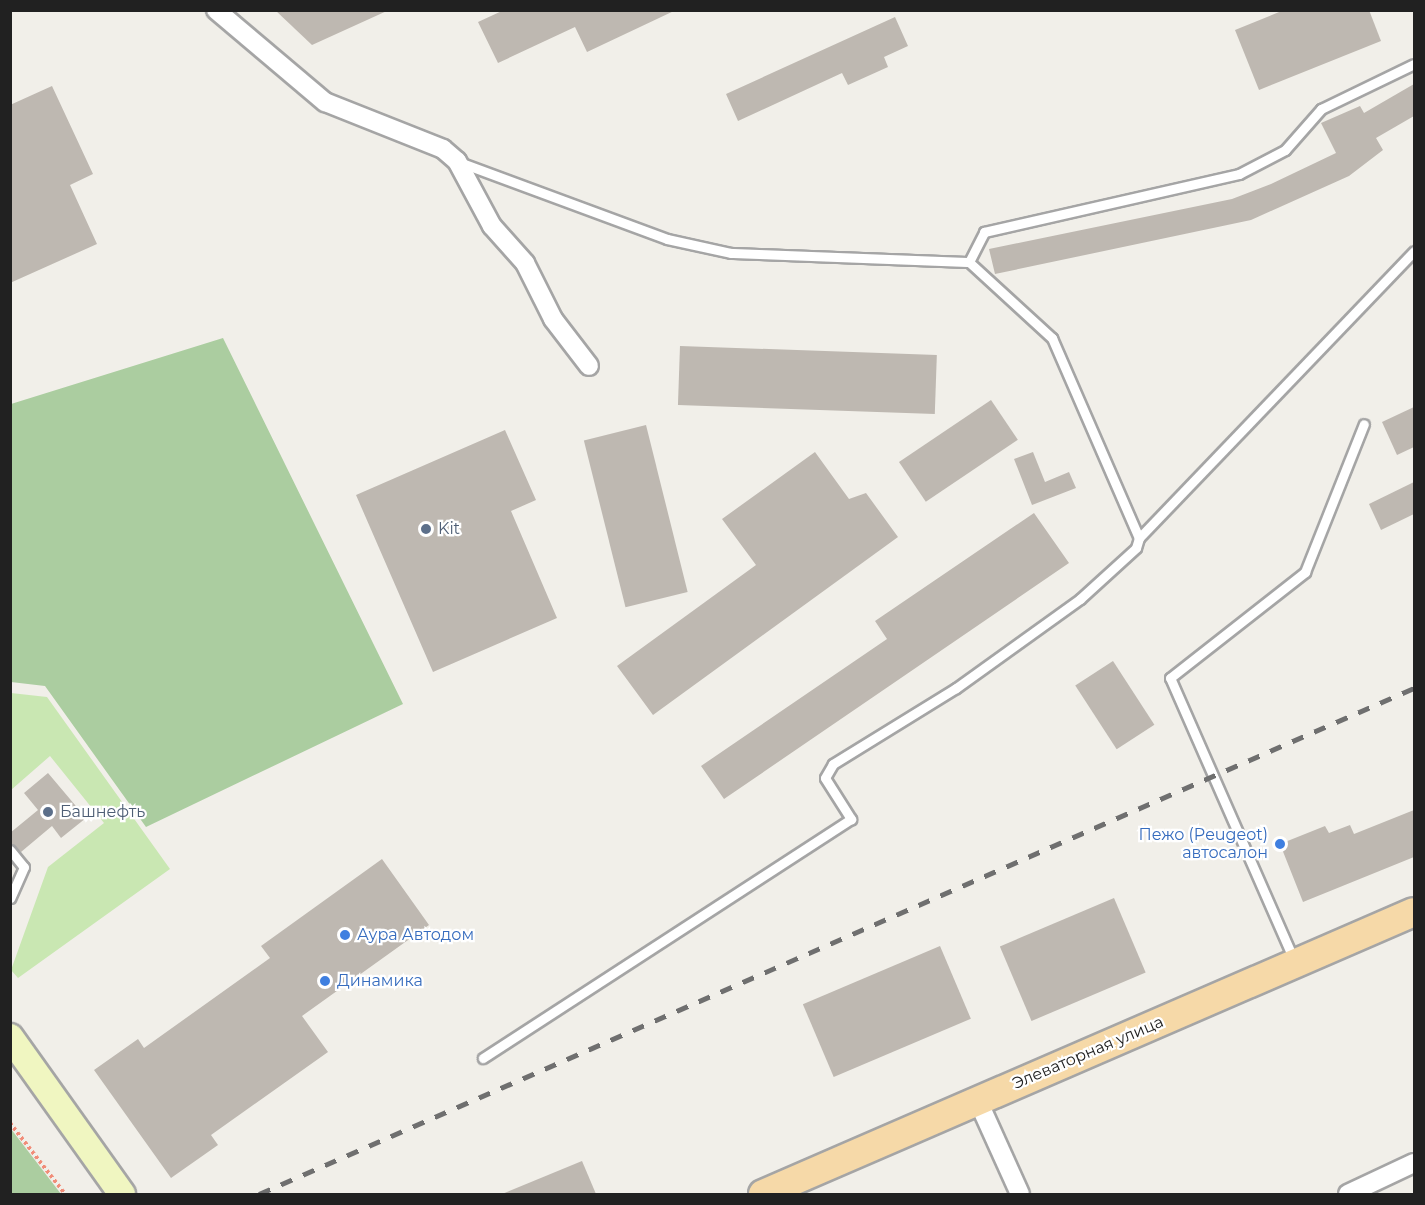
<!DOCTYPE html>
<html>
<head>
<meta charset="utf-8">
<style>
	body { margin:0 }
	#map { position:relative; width:1425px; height:1205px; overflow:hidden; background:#f1efe9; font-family:Montserrat,sans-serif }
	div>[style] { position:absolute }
	.grass>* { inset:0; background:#c9e7b2 }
	.forest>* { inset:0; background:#abcda0 }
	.building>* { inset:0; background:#beb8b1; transform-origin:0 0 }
	.path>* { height:4px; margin-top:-2px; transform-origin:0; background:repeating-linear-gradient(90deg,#f18d79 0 3px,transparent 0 6px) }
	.roads { filter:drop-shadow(2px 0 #a5a5a5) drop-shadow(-2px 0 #a5a5a5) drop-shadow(0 2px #a5a5a5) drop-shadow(0 -2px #a5a5a5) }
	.service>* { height:9px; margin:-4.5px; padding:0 4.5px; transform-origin:4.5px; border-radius:4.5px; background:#fff }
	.minor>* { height:18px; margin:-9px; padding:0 9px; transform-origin:9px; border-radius:9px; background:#fff }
	.secondary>* { height:26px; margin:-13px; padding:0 13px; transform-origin:13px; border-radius:13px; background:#f0f6c1 }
	.primary>* { height:28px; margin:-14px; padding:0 14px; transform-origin:14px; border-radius:14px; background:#f6d9a8 }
	.rail>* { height:4.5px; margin-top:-2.25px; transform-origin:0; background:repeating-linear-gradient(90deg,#6f6f6f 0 12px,transparent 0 24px) }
	.dots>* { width:16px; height:16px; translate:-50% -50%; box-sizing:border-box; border:3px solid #fff; border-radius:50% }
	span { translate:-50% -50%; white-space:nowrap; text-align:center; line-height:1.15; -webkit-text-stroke:4.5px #fff; paint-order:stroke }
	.service-label { font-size:16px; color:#4e5e75 }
	.left { translate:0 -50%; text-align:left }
	.shop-label { font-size:16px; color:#366cbe }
	.right { translate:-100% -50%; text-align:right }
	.street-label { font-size:16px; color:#212121 }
	.frame { position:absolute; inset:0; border:12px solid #212121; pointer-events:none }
</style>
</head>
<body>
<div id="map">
	<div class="grass">
		<div style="clip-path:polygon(11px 693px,47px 697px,170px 869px,18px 978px,11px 970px,48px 867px,104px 823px,50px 756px,11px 790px)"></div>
	</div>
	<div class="forest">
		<div style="clip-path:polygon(223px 338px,403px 704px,146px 827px,45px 686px,11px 682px,11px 404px)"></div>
		<div style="clip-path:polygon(10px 1129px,11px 1129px,61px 1194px,11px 1194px)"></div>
	</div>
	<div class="building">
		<div style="clip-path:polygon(275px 10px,389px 10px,312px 45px)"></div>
		<div style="clip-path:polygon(504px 10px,676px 10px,587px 52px,575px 27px,498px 63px,478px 22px)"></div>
		<div style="clip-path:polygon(1284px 10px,1369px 10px,1381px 41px,1259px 90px,1235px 30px)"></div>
		<div style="clip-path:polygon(895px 17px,908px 46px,884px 57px,888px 67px,848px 85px,842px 73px,738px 121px,726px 94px)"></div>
		<div style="clip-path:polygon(1414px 84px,1414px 116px,1376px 138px,1383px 150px,1349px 176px,1251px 220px,995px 274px,989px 249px,1232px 199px,1271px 184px,1336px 153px,1321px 123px,1360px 106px,1364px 113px)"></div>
		<div style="clip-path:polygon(52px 86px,93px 174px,70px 185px,97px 244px,10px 283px,10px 105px)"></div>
		<div style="left:680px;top:346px;width:257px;height:59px;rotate:2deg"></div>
		<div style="left:991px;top:400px;width:48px;height:111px;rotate:56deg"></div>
		<div style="clip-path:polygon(1414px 407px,1414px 447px,1397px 455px,1382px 422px)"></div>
		<div style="left:646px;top:425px;width:172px;height:64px;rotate:76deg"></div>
		<div style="clip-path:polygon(505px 430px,536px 500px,511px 511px,557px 618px,433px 672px,356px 495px)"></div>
		<div style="clip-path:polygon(815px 452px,849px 499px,866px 493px,898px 537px,653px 715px,617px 666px,756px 565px,722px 519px)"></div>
		<div style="clip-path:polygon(1033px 452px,1045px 482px,1069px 472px,1076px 488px,1032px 505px,1014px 459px)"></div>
		<div style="clip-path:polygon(1414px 482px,1414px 514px,1381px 530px,1369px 504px)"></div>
		<div style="clip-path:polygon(1034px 513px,1069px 563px,724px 799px,701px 766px,887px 639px,875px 621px)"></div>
		<div style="left:1113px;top:661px;width:76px;height:45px;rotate:57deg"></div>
		<div style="clip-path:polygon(48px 773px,86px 818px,61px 838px,52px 826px,21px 852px,10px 843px,10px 833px,38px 810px,24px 793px)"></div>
		<div style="clip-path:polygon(1414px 810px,1414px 857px,1303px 902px,1280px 844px,1325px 826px,1329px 833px,1350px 825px,1354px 834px)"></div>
		<div style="clip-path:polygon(382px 859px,429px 925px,302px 1016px,328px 1052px,211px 1135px,218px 1145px,171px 1178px,94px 1070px,138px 1039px,144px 1048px,270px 958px,261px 946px)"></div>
		<div style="left:1114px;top:898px;width:81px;height:124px;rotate:67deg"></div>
		<div style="left:940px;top:946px;width:79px;height:149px;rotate:67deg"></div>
		<div style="clip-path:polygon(582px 1161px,596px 1194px,502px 1194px)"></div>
	</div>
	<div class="path">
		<div style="left:10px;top:1123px;width:90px;rotate:52.2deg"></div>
	</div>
	<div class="roads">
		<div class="service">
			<div style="left:459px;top:162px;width:222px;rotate:20.3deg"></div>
			<div style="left:667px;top:239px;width:66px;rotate:12.3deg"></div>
			<div style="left:731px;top:253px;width:238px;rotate:2.2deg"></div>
			<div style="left:969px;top:262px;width:113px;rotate:42.5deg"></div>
			<div style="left:1052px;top:338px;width:218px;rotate:66.5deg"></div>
			<div style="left:1139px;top:538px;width:10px;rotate:107deg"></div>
			<div style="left:1136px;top:548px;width:76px;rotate:137.7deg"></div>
			<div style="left:1080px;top:599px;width:153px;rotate:144.3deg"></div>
			<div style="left:956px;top:688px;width:145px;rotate:148.3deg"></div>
			<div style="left:833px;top:764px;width:16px;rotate:120deg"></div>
			<div style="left:825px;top:778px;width:49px;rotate:57.6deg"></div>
			<div style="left:851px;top:819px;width:439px;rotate:147deg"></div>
			<div style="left:969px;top:262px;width:34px;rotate:-63deg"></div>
			<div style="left:984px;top:232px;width:262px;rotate:-12.8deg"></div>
			<div style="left:1239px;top:174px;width:52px;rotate:-27.6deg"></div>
			<div style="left:1285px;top:150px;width:55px;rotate:-48.7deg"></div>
			<div style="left:1321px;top:109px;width:103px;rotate:-25.8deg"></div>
			<div style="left:1139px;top:538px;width:397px;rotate:-46.2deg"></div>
			<div style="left:10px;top:850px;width:22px;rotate:51deg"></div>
			<div style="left:24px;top:867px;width:34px;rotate:114deg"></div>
			<div style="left:1294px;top:960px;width:308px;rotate:-113.7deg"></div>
			<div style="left:1170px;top:678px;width:172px;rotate:-38.1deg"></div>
			<div style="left:1305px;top:572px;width:159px;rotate:-68.3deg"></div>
		</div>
		<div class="minor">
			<div style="left:216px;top:10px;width:143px;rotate:40.2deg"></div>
			<div style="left:325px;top:102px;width:127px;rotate:21.7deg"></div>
			<div style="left:443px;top:149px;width:18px;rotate:41deg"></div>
			<div style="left:457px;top:161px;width:74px;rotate:61.7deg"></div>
			<div style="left:492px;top:226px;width:50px;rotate:48.3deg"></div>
			<div style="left:525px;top:263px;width:63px;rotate:63.4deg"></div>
			<div style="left:553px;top:319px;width:59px;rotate:52.5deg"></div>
			<div style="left:978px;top:1101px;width:102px;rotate:65.7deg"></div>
			<div style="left:1348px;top:1194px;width:73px;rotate:-25.2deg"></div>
		</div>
		<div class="secondary">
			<div style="left:10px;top:1037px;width:193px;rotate:54.5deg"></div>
		</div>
		<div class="primary">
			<div style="left:763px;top:1194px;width:709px;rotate:-23.42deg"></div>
		</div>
	</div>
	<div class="rail">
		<div style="left:259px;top:1194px;width:1261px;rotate:-23.66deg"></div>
	</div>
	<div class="dots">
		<div style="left:426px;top:529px;background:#5c6f8a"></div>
		<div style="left:48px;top:812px;background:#5c6f8a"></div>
		<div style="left:1280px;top:844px;background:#3f7fe0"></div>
		<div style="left:345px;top:935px;background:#3f7fe0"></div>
		<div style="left:325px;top:981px;background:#3f7fe0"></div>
	</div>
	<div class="service-label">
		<span class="left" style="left:438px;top:529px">Kit</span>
		<span class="left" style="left:60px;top:812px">Башнефть</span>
	</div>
	<div class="shop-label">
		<span class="right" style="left:1268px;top:844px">Пежо (Peugeot)<br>автосалон</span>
		<span class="left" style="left:357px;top:935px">Аура Автодом</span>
		<span class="left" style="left:337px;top:981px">Динамика</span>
	</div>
	<div class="street-label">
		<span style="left:1088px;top:1053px;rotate:-23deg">Элеваторная улица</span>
	</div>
	<div class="frame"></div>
</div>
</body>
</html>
